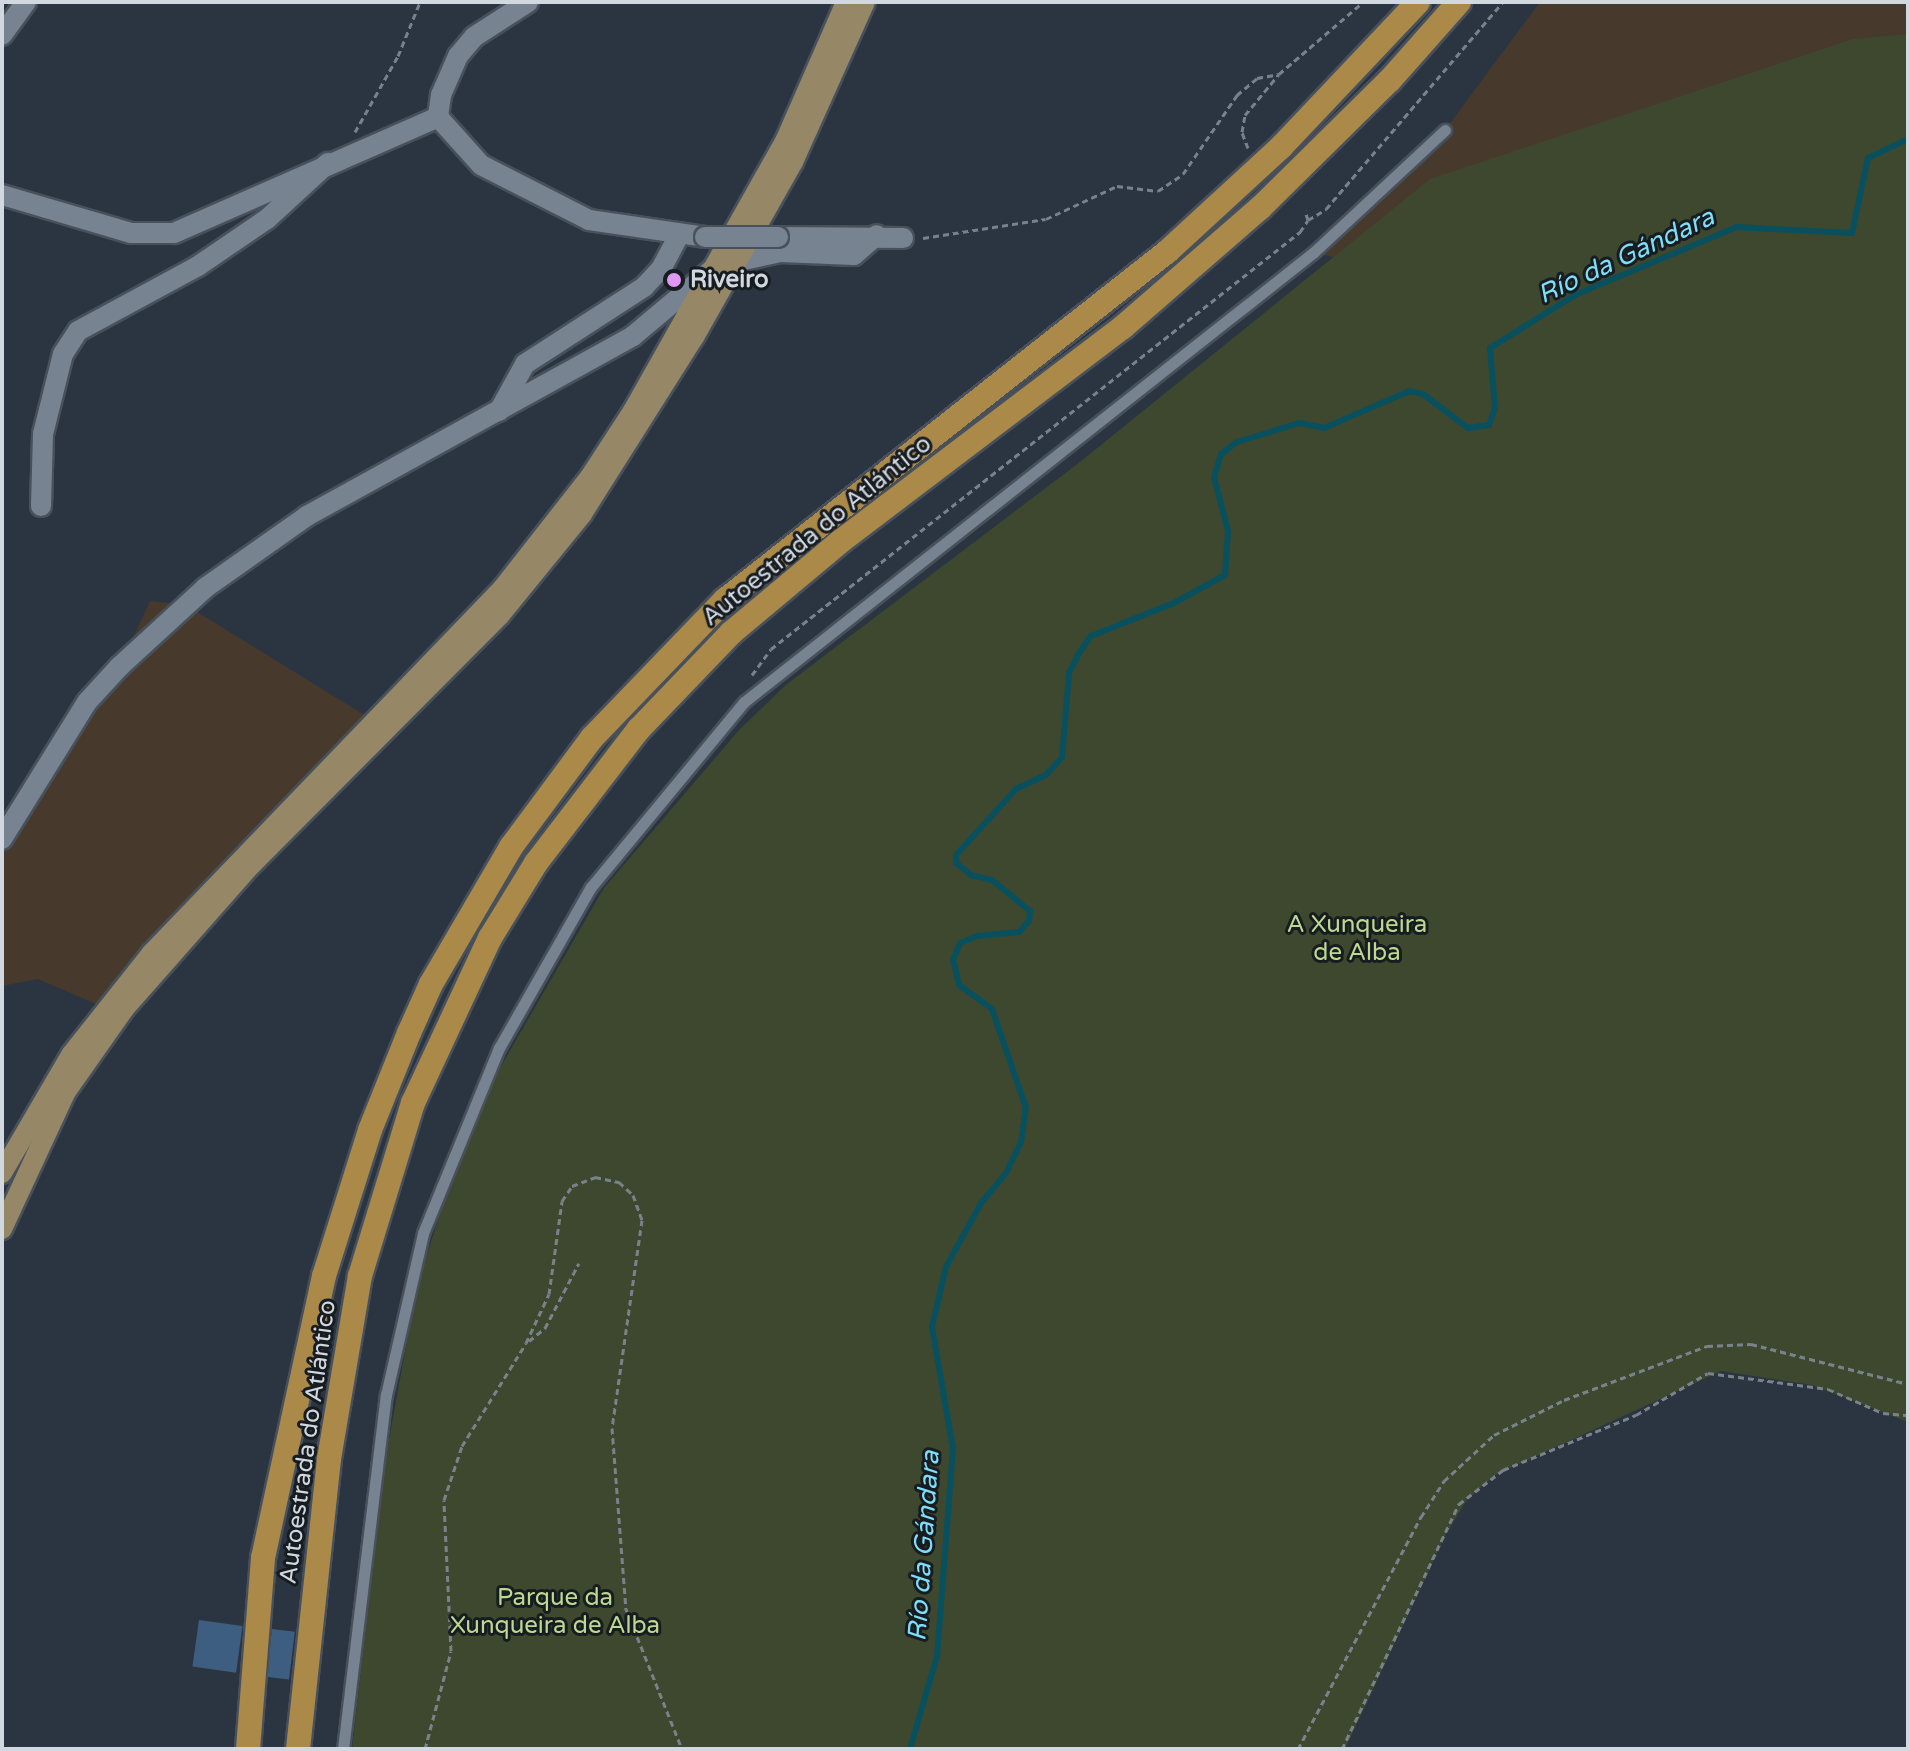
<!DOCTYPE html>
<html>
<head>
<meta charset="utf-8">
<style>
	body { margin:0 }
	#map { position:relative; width:1910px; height:1751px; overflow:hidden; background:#2b3541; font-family:"Varela Round",sans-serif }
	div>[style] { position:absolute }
	.industrial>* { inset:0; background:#47392b }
	.green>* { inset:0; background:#3e482e }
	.stream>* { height:6px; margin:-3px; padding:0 3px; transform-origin:3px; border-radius:3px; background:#09505f }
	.building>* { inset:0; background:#3e5e81; transform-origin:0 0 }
	.path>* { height:3px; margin-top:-1.5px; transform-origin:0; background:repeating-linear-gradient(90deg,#79818b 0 6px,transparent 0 10px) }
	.roads { filter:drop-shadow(2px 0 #48515b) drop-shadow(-2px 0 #48515b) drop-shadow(0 2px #48515b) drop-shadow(0 -2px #48515b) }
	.service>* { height:11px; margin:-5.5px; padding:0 5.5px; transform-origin:5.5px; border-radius:5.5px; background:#778391 }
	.minor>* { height:20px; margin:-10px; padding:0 10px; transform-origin:10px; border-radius:10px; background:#778391 }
	.primary>* { height:20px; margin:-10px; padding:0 10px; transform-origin:10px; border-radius:10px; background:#968766 }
	.motorway>* { height:24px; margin:-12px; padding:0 12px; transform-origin:12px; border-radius:12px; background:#aa8949 }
	.bridges { filter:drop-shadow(2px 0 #48515b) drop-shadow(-2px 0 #48515b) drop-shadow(0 2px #48515b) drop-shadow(0 -2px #48515b) }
	.minor-bridge>* { height:20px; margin:-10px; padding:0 10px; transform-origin:10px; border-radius:10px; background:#778391 }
	.dots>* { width:22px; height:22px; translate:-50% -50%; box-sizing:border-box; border:4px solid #171c21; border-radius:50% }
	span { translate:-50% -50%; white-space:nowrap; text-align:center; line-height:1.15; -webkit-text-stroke:6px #171c21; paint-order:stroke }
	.poi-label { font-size:24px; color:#d1d8e0; font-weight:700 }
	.left { translate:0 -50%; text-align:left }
	.street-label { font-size:24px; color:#d1d8e0 }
	.park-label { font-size:24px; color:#bdd890 }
	.water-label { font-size:26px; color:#7ddef8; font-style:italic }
	.frame { position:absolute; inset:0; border:4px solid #d1d8e0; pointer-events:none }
</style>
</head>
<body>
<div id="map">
	<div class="industrial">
		<div style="clip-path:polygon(1540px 2px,1908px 2px,1908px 100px,1368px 267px,1314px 252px,1445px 130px)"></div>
		<div style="clip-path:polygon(150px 601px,186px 605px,374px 721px,105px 1008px,38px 979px,2px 986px,2px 843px,120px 666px)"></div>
	</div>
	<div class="green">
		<div style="clip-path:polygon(1908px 34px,1908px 1422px,1812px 1385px,1721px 1371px,1495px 1475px,1466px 1501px,1445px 1536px,1345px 1749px,352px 1749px,384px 1467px,417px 1286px,451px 1179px,497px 1073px,604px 888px,740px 729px,787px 684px,1080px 462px,1430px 179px,1853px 39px)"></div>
	</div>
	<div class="stream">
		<div style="left:910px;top:1749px;width:97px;rotate:-73.8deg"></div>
		<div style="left:937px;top:1656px;width:208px;rotate:-85.6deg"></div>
		<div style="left:953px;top:1449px;width:124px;rotate:-99.8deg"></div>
		<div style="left:932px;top:1327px;width:62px;rotate:-76.9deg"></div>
		<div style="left:946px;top:1267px;width:73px;rotate:-61.3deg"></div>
		<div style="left:981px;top:1203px;width:39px;rotate:-50deg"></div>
		<div style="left:1006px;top:1173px;width:34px;rotate:-64deg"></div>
		<div style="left:1021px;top:1142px;width:34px;rotate:-82deg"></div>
		<div style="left:1026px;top:1108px;width:105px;rotate:-109deg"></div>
		<div style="left:992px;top:1009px;width:41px;rotate:-144deg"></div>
		<div style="left:959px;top:985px;width:26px;rotate:-103deg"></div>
		<div style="left:953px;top:960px;width:18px;rotate:-68deg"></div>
		<div style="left:960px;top:943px;width:18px;rotate:-22deg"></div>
		<div style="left:977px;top:936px;width:42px;rotate:-5.4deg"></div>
		<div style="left:1019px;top:932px;width:15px;rotate:-48deg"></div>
		<div style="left:1029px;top:921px;width:10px;rotate:-84deg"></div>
		<div style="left:1030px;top:911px;width:49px;rotate:-140.8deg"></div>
		<div style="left:992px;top:880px;width:22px;rotate:-167deg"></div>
		<div style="left:971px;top:875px;width:19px;rotate:-141deg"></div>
		<div style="left:956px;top:863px;width:8px;rotate:-90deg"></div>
		<div style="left:956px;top:855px;width:89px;rotate:-47.7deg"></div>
		<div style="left:1016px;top:789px;width:33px;rotate:-25deg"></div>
		<div style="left:1046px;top:775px;width:24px;rotate:-48deg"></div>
		<div style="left:1062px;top:757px;width:84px;rotate:-85.2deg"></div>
		<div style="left:1069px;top:673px;width:22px;rotate:-63deg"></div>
		<div style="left:1079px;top:653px;width:21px;rotate:-55deg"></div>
		<div style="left:1091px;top:636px;width:89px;rotate:-21.7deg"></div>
		<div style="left:1174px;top:603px;width:58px;rotate:-28.8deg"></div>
		<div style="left:1225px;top:575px;width:44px;rotate:-86.1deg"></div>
		<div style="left:1228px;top:531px;width:56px;rotate:-104.5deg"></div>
		<div style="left:1214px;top:477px;width:24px;rotate:-73deg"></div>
		<div style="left:1221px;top:454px;width:20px;rotate:-37deg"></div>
		<div style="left:1237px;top:442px;width:65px;rotate:-17deg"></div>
		<div style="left:1299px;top:423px;width:25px;rotate:11deg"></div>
		<div style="left:1324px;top:428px;width:93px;rotate:-23.5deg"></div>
		<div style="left:1409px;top:391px;width:14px;rotate:12deg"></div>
		<div style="left:1423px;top:394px;width:56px;rotate:37.1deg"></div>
		<div style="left:1468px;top:428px;width:21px;rotate:-8deg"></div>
		<div style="left:1489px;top:425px;width:18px;rotate:-71deg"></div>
		<div style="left:1495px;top:408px;width:60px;rotate:-94.8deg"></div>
		<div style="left:1490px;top:348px;width:100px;rotate:-31.9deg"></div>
		<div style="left:1575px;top:295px;width:176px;rotate:-22.8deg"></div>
		<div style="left:1737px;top:227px;width:115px;rotate:3deg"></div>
		<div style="left:1852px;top:233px;width:77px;rotate:-78deg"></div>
		<div style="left:1868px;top:158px;width:44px;rotate:-25.4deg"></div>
	</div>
	<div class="building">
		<div style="left:199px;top:1620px;width:44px;height:47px;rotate:8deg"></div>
		<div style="left:272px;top:1629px;width:23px;height:48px;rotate:7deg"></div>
	</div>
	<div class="path">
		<div style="left:355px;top:132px;width:87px;rotate:-60.5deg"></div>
		<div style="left:398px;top:56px;width:58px;rotate:-67.8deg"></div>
		<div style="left:1248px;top:148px;width:17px;rotate:-111deg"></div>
		<div style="left:1242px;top:132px;width:17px;rotate:-80deg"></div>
		<div style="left:1245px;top:115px;width:53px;rotate:-50.3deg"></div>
		<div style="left:1279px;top:74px;width:111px;rotate:-40.6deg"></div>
		<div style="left:1308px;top:220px;width:21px;rotate:-31deg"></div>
		<div style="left:1326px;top:209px;width:272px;rotate:-49.5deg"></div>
		<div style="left:923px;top:238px;width:124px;rotate:-8.8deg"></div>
		<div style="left:1046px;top:219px;width:78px;rotate:-24.9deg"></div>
		<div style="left:1117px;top:186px;width:41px;rotate:7deg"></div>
		<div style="left:1158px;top:191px;width:30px;rotate:-34deg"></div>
		<div style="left:1183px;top:174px;width:96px;rotate:-55.6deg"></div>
		<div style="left:1237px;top:95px;width:26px;rotate:-40deg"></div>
		<div style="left:1257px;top:78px;width:22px;rotate:-10deg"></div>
		<div style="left:752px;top:675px;width:32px;rotate:-54deg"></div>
		<div style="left:771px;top:649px;width:674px;rotate:-38.25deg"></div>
		<div style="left:1300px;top:232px;width:14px;rotate:-56deg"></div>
		<div style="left:1308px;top:220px;width:10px;rotate:-107deg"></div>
		<div style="left:529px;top:1341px;width:21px;rotate:-39deg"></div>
		<div style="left:545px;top:1328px;width:73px;rotate:-62.4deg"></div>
		<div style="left:425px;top:1749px;width:101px;rotate:-75.1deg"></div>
		<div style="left:451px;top:1651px;width:151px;rotate:-92.7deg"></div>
		<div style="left:444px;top:1500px;width:57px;rotate:-71.6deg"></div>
		<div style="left:462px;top:1446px;width:121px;rotate:-58.1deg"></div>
		<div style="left:526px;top:1343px;width:54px;rotate:-64.9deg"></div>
		<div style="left:549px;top:1294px;width:94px;rotate:-82deg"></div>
		<div style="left:562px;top:1201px;width:18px;rotate:-56deg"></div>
		<div style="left:572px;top:1186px;width:25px;rotate:-21deg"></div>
		<div style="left:595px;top:1177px;width:25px;rotate:12deg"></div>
		<div style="left:619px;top:1182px;width:19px;rotate:43deg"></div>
		<div style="left:633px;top:1195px;width:27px;rotate:70deg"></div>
		<div style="left:642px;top:1220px;width:210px;rotate:98.2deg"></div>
		<div style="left:612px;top:1428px;width:182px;rotate:85.6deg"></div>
		<div style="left:626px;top:1609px;width:151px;rotate:68.2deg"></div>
		<div style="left:1298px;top:1749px;width:263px;rotate:-62.1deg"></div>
		<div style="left:1421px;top:1517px;width:43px;rotate:-57.4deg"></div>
		<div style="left:1444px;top:1481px;width:68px;rotate:-42.6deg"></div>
		<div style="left:1494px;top:1435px;width:78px;rotate:-26.6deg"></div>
		<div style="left:1564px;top:1400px;width:153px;rotate:-20.7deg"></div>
		<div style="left:1707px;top:1346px;width:44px;rotate:-2.6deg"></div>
		<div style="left:1751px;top:1344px;width:162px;rotate:14.3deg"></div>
		<div style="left:1342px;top:1749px;width:272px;rotate:-64.5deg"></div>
		<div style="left:1459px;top:1504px;width:56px;rotate:-37.7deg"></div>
		<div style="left:1503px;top:1470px;width:144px;rotate:-22.5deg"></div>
		<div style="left:1636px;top:1415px;width:83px;rotate:-30.3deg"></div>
		<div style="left:1708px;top:1373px;width:121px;rotate:7.6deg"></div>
		<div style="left:1828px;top:1389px;width:60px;rotate:23.6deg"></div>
		<div style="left:1883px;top:1413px;width:25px;rotate:5deg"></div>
	</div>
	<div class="roads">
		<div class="service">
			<div style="left:343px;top:1749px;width:357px;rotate:-83.1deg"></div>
			<div style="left:386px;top:1395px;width:166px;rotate:-77.1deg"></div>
			<div style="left:423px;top:1233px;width:200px;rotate:-67.7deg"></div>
			<div style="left:499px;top:1048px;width:185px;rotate:-60.3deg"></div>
			<div style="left:591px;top:887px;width:240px;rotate:-50.4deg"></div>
			<div style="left:744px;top:702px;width:726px;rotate:-38.29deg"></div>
			<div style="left:1314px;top:252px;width:179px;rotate:-43deg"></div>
		</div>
		<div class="minor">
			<div style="left:528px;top:2px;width:64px;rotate:147.1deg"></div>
			<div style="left:474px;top:37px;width:25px;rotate:130deg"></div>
			<div style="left:458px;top:56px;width:43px;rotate:113.6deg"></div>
			<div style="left:441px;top:95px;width:22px;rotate:98deg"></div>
			<div style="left:438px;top:117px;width:64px;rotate:48.1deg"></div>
			<div style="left:481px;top:165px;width:121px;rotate:27deg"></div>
			<div style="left:589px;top:220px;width:117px;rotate:8.3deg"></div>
			<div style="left:2px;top:35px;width:41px;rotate:-54deg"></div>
			<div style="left:2px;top:195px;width:134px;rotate:16.4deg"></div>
			<div style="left:131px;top:233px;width:43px"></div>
			<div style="left:174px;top:233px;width:288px;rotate:-23.7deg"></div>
			<div style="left:778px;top:237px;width:125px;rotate:0.5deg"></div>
			<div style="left:499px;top:411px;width:54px;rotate:-61deg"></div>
			<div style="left:525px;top:364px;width:142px;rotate:-32.9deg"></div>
			<div style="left:644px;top:287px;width:25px;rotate:-47deg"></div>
			<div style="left:661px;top:269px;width:40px;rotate:-62deg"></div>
			<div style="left:41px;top:506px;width:72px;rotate:-88.4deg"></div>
			<div style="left:43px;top:434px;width:82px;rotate:-76deg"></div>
			<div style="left:63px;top:354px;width:27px;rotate:-57deg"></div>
			<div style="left:78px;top:331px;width:136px;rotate:-28.4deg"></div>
			<div style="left:198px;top:266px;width:83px;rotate:-34.3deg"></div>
			<div style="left:267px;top:219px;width:83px;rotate:-42.6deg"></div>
			<div style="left:2px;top:839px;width:161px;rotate:-58.2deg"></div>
			<div style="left:87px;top:702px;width:49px;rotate:-47.5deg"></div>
			<div style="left:120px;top:666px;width:115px;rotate:-42.5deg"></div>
			<div style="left:205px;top:588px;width:125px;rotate:-35.2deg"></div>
			<div style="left:307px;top:516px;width:372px;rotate:-28.9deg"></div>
			<div style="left:633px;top:336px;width:109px;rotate:-40.1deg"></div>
			<div style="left:716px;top:266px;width:66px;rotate:-12.2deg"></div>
			<div style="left:781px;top:252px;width:73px;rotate:2.4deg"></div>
			<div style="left:854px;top:255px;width:30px;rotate:-41deg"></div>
		</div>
		<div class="primary">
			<div style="left:2px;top:1173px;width:137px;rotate:-59.7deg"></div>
			<div style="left:71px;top:1055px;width:129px;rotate:-51.6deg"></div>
			<div style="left:151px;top:954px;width:508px;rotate:-46.12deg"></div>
			<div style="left:503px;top:588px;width:141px;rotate:-51.9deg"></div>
			<div style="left:590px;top:477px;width:79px;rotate:-56.9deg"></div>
			<div style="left:633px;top:411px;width:312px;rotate:-60.6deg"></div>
			<div style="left:786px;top:139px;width:150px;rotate:-66.3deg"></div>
			<div style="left:2px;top:1229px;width:150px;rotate:-65.1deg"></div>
			<div style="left:65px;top:1093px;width:103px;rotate:-54.9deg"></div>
			<div style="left:124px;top:1009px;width:193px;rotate:-48.6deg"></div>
			<div style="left:252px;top:864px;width:351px;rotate:-45.1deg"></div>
			<div style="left:500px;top:615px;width:130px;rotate:-50.9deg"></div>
			<div style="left:582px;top:514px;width:209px;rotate:-57.7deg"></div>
			<div style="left:694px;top:337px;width:201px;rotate:-60.5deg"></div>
			<div style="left:793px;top:162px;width:175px;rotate:-65.8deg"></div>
		</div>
		<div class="motorway">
			<div style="left:248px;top:1749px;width:192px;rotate:-85.5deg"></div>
			<div style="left:263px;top:1558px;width:289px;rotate:-77.8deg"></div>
			<div style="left:324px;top:1276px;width:153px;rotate:-72.5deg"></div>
			<div style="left:370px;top:1130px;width:105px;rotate:-68.1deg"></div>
			<div style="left:409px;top:1033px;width:54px;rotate:-65.8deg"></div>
			<div style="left:431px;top:984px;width:159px;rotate:-59.7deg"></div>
			<div style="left:511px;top:847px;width:136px;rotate:-53.4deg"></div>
			<div style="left:592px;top:738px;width:192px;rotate:-46.1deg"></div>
			<div style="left:725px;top:600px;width:564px;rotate:-38.23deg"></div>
			<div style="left:1168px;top:251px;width:154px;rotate:-42.6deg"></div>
			<div style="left:1281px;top:147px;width:199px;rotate:-46.6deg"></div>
			<div style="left:298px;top:1749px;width:292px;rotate:-83.9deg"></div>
			<div style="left:329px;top:1459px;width:186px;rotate:-80.4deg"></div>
			<div style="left:360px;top:1276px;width:181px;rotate:-73deg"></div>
			<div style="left:413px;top:1103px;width:182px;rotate:-65deg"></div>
			<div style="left:490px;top:938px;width:88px;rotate:-58.5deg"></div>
			<div style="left:536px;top:863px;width:169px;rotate:-52.5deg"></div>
			<div style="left:639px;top:729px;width:133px;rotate:-46.2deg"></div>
			<div style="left:731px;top:633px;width:143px;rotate:-39.9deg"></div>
			<div style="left:841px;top:541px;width:354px;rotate:-37.2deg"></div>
			<div style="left:1123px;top:327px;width:181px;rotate:-41deg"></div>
			<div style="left:1260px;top:208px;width:182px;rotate:-44.6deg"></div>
			<div style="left:1390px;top:80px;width:104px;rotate:-48.5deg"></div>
		</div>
	</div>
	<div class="bridges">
		<div class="minor-bridge">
			<div style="left:705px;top:237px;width:73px"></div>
		</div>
	</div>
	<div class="dots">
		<div style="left:674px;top:280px;background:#de98f2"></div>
	</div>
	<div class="poi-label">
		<span class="left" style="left:690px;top:280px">Riveiro</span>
	</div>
	<div class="street-label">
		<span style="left:817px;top:531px;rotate:-39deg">Autoestrada do Atlántico</span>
		<span style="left:308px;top:1442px;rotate:-82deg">Autoestrada do Atlántico</span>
	</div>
	<div class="park-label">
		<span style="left:1357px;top:939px">A Xunqueira<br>de Alba</span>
		<span style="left:555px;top:1612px">Parque da<br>Xunqueira de Alba</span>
	</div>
	<div class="water-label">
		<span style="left:1626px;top:256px;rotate:-25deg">Río da Gándara</span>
		<span style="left:924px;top:1546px;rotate:-86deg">Río da Gándara</span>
	</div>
	<div class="frame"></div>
</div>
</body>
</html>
